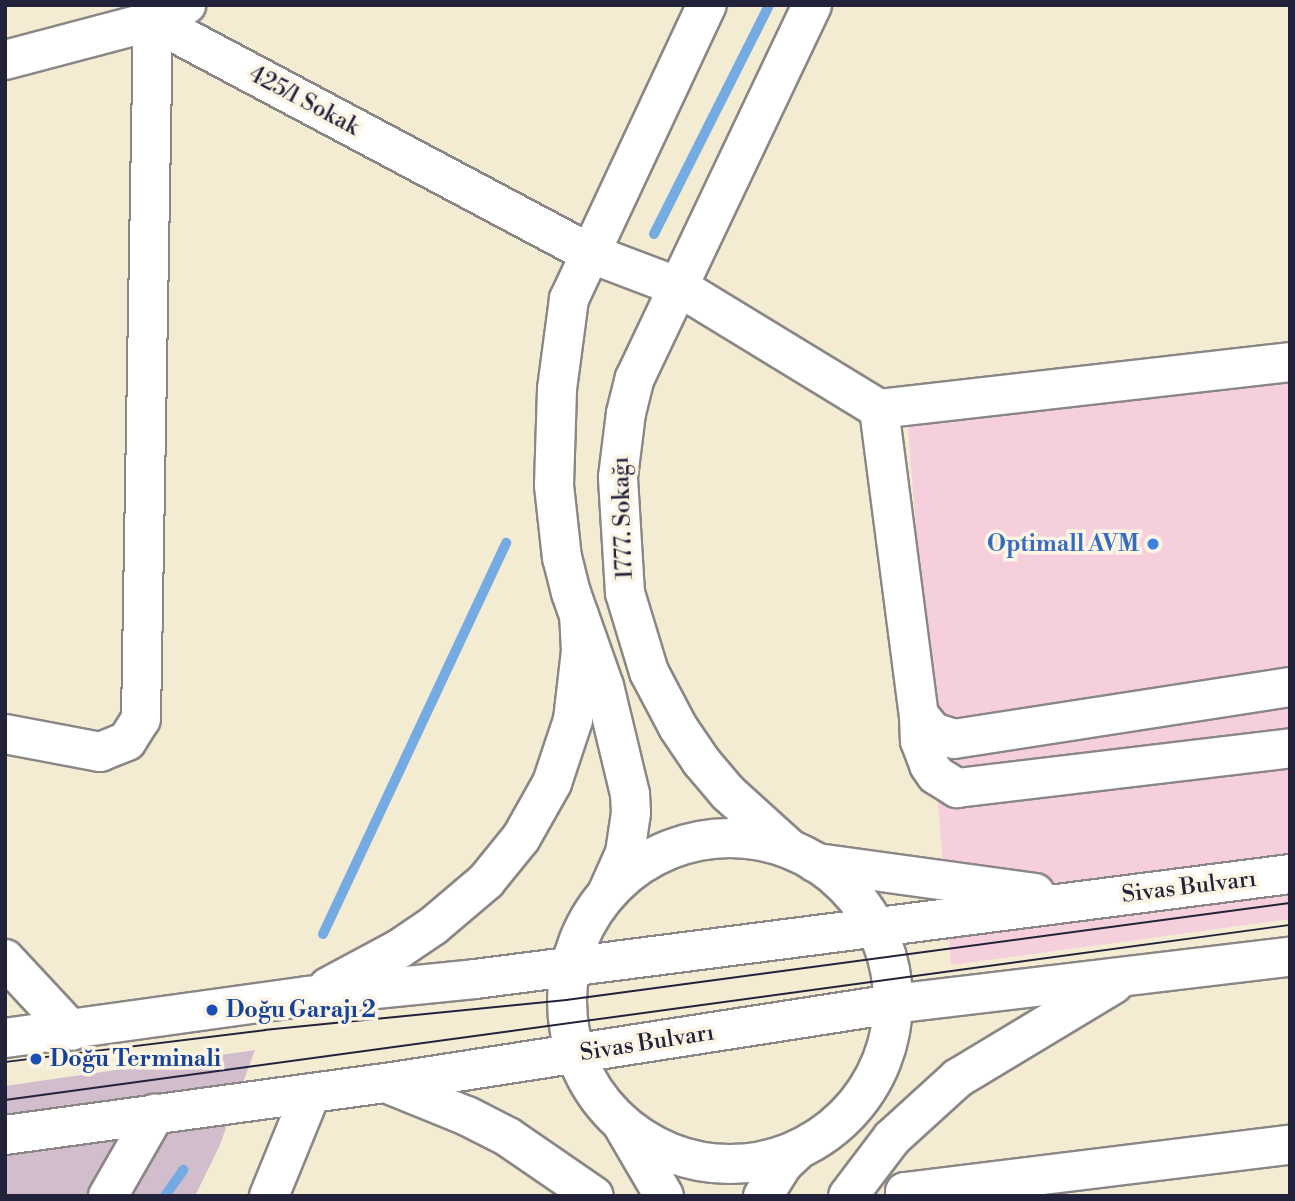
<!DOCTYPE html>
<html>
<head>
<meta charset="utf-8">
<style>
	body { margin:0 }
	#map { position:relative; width:1295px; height:1201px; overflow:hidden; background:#f3ecd2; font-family:"Libre Bodoni",serif }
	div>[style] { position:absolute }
	.built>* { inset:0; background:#f5cfdb }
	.industrial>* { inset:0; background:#d1bdcc }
	.stream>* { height:10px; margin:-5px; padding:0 5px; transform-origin:5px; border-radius:5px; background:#75abe3 }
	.roads { filter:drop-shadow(2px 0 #8a8786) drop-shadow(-2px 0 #8a8786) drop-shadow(0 2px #8a8786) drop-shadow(0 -2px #8a8786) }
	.minor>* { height:38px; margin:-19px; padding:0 19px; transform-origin:19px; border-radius:19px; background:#fff }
	.highway>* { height:38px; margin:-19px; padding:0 19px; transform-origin:19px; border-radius:19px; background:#fff }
	.highway>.ring { margin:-19px; padding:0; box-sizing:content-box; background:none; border:38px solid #fff; border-radius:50% }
	.tram>* { height:2px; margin:-1px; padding:0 1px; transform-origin:1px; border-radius:1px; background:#22223b }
	.dots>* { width:19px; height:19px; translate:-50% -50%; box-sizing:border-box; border:4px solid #fcf5e5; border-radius:50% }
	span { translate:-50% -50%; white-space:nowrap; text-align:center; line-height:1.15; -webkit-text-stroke:7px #fcf5e5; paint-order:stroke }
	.street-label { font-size:23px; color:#22223b }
	.shop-label { font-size:23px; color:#366cbe; font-weight:700 }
	.right { translate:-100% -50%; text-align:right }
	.transit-label { font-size:23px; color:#164399; font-weight:700 }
	.left { translate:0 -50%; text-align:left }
	.frame { position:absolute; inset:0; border:7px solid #22223b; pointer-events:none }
</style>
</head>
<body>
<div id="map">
	<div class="built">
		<div style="clip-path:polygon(1290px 361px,1290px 919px,951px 965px,906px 404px)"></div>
	</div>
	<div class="industrial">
		<div style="clip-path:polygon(255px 1050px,219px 1147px,195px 1196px,5px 1196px,5px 1086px)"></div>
	</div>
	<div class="stream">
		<div style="left:654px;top:234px;width:256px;rotate:-63.3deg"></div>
		<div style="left:323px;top:934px;width:432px;rotate:-64.9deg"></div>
		<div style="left:165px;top:1196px;width:32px;rotate:-55deg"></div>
	</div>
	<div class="roads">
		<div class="minor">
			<div style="left:5px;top:60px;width:153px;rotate:-14.8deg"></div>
			<div style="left:153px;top:21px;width:494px;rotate:28deg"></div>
			<div style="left:589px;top:253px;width:96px;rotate:20.7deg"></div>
			<div style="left:679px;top:287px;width:234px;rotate:31.4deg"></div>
			<div style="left:879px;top:409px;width:414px;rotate:-6.5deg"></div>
			<div style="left:879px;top:409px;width:309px;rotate:82.6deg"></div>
			<div style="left:919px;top:715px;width:22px;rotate:51deg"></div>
			<div style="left:933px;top:732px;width:22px;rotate:18deg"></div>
			<div style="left:954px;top:739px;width:340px;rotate:-8.8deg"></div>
			<div style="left:919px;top:715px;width:26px;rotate:88deg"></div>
			<div style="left:920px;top:741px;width:26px;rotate:69deg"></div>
			<div style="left:929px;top:765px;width:12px;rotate:55deg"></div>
			<div style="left:936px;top:775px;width:25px;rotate:32deg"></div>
			<div style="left:957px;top:788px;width:335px;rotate:-6.8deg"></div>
			<div style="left:5px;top:734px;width:97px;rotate:10.7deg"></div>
			<div style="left:100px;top:752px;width:29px;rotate:-22deg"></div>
			<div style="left:127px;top:741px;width:26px;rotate:-58deg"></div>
			<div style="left:141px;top:719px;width:698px;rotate:-89.02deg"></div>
			<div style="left:153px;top:21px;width:37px;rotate:-26deg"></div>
			<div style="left:790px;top:849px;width:84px;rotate:-137.9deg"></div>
			<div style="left:728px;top:793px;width:42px;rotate:-130.2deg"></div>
			<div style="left:701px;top:761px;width:41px;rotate:-124.1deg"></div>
			<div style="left:678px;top:727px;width:62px;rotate:-117.8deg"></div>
			<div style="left:649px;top:672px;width:83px;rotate:-106.9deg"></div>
			<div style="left:625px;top:593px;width:116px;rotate:-93.5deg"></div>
			<div style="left:618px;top:477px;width:64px;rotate:-82.9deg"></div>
			<div style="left:626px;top:413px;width:36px;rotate:-76deg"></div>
			<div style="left:635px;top:378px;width:413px;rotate:-64.6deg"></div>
			<div style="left:608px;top:891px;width:42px;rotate:-65.9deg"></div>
			<div style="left:625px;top:853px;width:40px;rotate:-81.5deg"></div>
			<div style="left:631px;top:813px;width:19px;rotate:-93deg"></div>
			<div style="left:630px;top:794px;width:111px;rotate:-103.5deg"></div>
			<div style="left:604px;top:686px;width:99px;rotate:-109.5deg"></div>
			<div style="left:571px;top:593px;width:36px;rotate:-104deg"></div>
			<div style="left:562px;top:558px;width:73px;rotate:-96.3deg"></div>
			<div style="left:554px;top:485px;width:96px;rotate:-88.2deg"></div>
			<div style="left:557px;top:389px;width:91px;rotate:-82.4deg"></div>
			<div style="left:569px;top:299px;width:325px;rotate:-64.9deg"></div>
			<div style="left:5px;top:959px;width:98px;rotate:47.1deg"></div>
			<div style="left:622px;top:1124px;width:83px;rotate:59.7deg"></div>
			<div style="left:108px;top:1196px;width:95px;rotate:-60.2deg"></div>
			<div style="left:269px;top:1196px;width:111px;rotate:-67.8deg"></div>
			<div style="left:763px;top:1196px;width:39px;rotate:-58deg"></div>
			<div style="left:784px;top:1163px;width:21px;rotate:-43deg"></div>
			<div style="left:905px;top:1196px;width:4px;rotate:-90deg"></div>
			<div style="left:905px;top:1192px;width:388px;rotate:-7deg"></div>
		</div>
		<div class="highway">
			<div class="ring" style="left:567px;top:838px;width:288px;height:288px"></div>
			<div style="left:816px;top:863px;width:221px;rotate:7.8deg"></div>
			<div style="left:328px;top:987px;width:81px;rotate:-28.2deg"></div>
			<div style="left:399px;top:949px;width:41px;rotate:-34.1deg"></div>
			<div style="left:433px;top:926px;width:70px;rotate:-40.3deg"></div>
			<div style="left:486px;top:881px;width:55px;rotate:-50.9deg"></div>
			<div style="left:521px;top:838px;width:63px;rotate:-60.6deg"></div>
			<div style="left:552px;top:783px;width:66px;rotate:-71.6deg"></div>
			<div style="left:573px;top:720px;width:69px;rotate:-83.4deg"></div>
			<div style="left:581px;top:651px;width:35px;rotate:-93deg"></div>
			<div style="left:5px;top:1038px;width:306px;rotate:-7.9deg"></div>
			<div style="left:308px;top:996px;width:168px;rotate:-5.8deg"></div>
			<div style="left:475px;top:979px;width:822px;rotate:-7.34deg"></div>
			<div style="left:388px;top:1084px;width:85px;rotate:22.1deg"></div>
			<div style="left:467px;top:1116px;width:46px;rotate:27.1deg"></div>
			<div style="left:508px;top:1137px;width:104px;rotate:34.5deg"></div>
			<div style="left:5px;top:1135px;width:385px;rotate:-7.8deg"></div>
			<div style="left:386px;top:1083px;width:513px;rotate:-8.86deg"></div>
			<div style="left:893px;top:1004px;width:400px;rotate:-6.8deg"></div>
			<div style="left:848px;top:1196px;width:73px;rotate:-52.8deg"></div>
			<div style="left:892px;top:1138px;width:89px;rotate:-42.3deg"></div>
			<div style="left:958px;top:1078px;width:182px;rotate:-31.1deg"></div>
		</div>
	</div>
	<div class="tram">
		<div style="left:5px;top:1062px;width:262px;rotate:-7deg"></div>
		<div style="left:265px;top:1030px;width:302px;rotate:-5.7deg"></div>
		<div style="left:566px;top:1000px;width:730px;rotate:-7.63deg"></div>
		<div style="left:5px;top:1100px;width:1297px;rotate:-7.76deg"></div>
	</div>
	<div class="dots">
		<div style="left:1153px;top:544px;background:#3f7fe0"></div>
		<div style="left:212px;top:1010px;background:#1a4fb4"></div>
		<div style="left:36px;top:1059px;background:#1a4fb4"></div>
	</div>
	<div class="street-label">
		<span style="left:304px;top:101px;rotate:28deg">425/1 Sokak</span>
		<span style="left:623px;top:518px;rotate:-92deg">1777. Sokağı</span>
		<span style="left:1189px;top:887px;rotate:-7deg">Sivas Bulvarı</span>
		<span style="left:647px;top:1043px;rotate:-9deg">Sivas Bulvarı</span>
	</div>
	<div class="shop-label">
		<span class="right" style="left:1139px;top:544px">Optimall AVM</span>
	</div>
	<div class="transit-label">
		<span class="left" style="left:226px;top:1010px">Doğu Garajı 2</span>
		<span class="left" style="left:50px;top:1059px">Doğu Terminali</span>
	</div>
	<div class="frame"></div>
</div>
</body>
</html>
